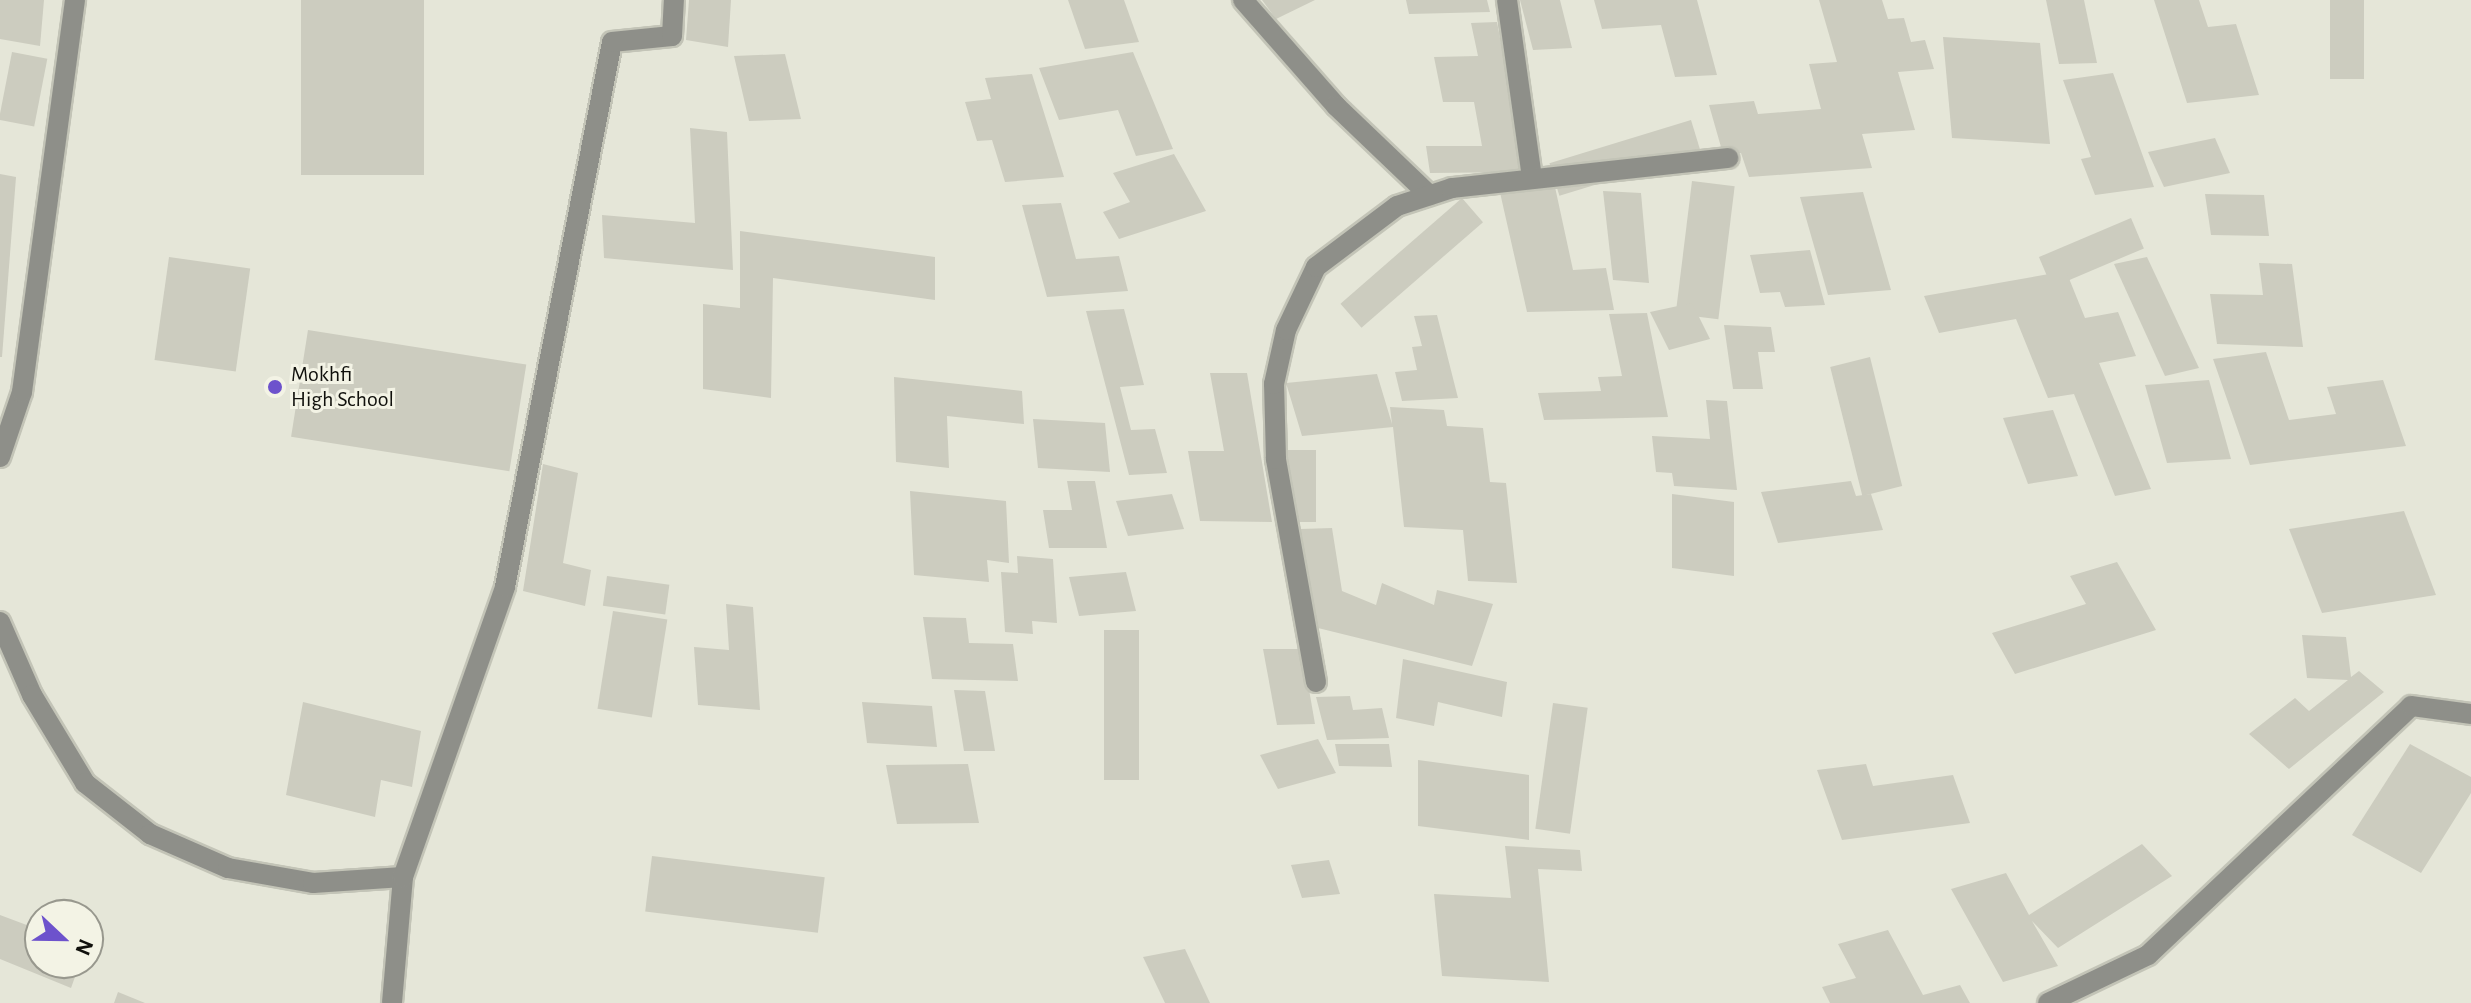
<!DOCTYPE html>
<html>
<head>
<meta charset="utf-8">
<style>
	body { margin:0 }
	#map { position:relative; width:2471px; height:1003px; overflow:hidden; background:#e5e6d8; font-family:"Alegreya Sans",sans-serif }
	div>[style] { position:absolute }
	.building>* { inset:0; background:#ccccbf; transform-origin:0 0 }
	.roads { filter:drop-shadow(2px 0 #c3c4b7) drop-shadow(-2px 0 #c3c4b7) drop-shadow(0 2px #c3c4b7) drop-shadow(0 -2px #c3c4b7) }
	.minor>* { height:20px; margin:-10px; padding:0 10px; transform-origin:10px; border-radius:10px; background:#8e8f89 }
	.dots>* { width:22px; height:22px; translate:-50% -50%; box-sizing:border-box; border:4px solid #f3f3e5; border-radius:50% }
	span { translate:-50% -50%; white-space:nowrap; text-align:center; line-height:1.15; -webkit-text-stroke:6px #f3f3e5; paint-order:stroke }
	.poi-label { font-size:22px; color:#10100c }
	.left { translate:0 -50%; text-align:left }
	.north { position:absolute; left:24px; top:899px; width:80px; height:80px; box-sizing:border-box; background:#f3f3e5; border:2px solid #98988e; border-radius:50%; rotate:112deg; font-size:22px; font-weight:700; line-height:32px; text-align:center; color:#10100c }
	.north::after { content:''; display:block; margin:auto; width:28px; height:36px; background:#6d52cc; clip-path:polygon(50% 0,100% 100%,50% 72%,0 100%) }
</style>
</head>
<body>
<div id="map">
	<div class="building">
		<div style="clip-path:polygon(0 0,44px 0,40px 46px,0 39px)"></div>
		<div style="left:301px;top:0;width:123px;height:175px"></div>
		<div style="clip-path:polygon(689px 0,731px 0,728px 47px,686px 40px)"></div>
		<div style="clip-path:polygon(1068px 0,1124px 0,1139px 42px,1085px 49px)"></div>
		<div style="clip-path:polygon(1262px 0,1315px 0,1276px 19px)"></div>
		<div style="clip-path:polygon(1406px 0,1487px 0,1490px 12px,1409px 14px)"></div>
		<div style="clip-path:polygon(1520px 0,1560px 0,1572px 48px,1533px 50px)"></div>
		<div style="clip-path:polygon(1594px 0,1697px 0,1717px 75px,1675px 77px,1661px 25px,1602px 29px)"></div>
		<div style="clip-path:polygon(1819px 0,1882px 0,1888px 19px,1904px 18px,1911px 42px,1925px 40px,1934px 69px,1898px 72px,1915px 130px,1862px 134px,1872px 168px,1749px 177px,1741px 153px,1723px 154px,1709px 105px,1754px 101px,1758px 114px,1821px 109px,1809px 64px,1837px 62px)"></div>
		<div style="clip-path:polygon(2046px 0,2084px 0,2097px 63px,2059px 64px)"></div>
		<div style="clip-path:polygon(2154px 0,2199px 0,2208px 27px,2236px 24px,2259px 95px,2187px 103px)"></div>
		<div style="left:2330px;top:0;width:34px;height:79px"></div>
		<div style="clip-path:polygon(1497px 22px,1525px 172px,1430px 173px,1426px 146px,1482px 146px,1474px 102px,1443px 102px,1434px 57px,1478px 56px,1471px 23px)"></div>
		<div style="clip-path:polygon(1943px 37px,2040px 43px,2050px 144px,1952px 138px)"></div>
		<div style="left:12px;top:52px;width:36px;height:69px;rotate:11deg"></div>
		<div style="clip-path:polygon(1133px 52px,1173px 149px,1136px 156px,1118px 110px,1059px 120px,1039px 68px)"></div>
		<div style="clip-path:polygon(785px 54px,801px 119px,749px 121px,734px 56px)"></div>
		<div style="clip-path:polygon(2113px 73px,2154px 187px,2095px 195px,2081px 159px,2091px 157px,2063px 80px)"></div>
		<div style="clip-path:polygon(1032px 74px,1064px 177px,1005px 182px,992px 140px,977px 141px,965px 102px,991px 99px,985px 78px)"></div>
		<div style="left:1691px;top:120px;width:34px;height:148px;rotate:73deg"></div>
		<div style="clip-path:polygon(690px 128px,727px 132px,733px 270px,604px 258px,602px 215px,695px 223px)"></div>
		<div style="clip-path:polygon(2215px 138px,2230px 173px,2164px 187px,2148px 152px)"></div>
		<div style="clip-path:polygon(1174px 154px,1206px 211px,1119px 239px,1103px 212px,1130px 202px,1113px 173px)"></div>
		<div style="clip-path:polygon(0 174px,16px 177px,2px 357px,0 357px)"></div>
		<div style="left:1692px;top:181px;width:43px;height:134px;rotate:7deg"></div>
		<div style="clip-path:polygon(1555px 187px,1573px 270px,1606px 268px,1614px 310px,1527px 312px,1499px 188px)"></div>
		<div style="clip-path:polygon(1603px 191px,1641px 193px,1649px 283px,1613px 280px)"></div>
		<div style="clip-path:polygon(1863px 192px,1891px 290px,1828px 295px,1800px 197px)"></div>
		<div style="clip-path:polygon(2205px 194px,2264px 195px,2269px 236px,2211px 235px)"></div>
		<div style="left:1462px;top:198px;width:32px;height:161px;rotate:49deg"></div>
		<div style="clip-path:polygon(1061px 203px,1076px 259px,1119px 256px,1128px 291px,1047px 297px,1022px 205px)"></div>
		<div style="left:2131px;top:218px;width:33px;height:100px;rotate:67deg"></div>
		<div style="clip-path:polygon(740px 231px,935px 257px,935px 300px,773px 278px,771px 398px,703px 389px,703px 304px,740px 308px)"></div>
		<div style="clip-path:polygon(1810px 250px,1825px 305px,1785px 307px,1780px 292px,1760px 293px,1750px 255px)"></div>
		<div style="left:169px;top:257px;width:82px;height:104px;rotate:8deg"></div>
		<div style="clip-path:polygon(2147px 257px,2199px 368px,2165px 376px,2114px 264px)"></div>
		<div style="clip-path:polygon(2259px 263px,2292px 264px,2303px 347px,2217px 344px,2210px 294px,2263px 295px)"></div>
		<div style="clip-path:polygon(2066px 271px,2085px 318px,2118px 312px,2136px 356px,2099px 363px,2151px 489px,2115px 496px,2074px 394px,2048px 398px,2016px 319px,1939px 333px,1924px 296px)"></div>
		<div style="clip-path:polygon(1692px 303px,1710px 339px,1669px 350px,1650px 312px)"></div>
		<div style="clip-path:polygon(1124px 309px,1144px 385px,1120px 387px,1131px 430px,1155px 429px,1167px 473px,1129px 475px,1086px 311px)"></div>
		<div style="clip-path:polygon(1647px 313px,1668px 417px,1544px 420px,1538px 393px,1601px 391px,1598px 377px,1622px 376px,1609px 314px)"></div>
		<div style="clip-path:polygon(1437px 315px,1458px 398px,1402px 401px,1395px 372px,1417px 370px,1412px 347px,1422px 346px,1414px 316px)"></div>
		<div style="clip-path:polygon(1724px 325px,1771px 327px,1775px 352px,1758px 352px,1763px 389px,1733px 389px)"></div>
		<div style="left:308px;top:330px;width:221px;height:108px;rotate:9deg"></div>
		<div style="clip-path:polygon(2266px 352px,2289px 420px,2336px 414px,2327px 387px,2383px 380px,2406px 446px,2250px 465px,2213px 359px)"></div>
		<div style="left:1870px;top:357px;width:133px;height:41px;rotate:76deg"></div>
		<div style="clip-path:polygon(1210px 373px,1247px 373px,1272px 522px,1200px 521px,1188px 451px,1224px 451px)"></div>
		<div style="clip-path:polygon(1377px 374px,1392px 424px,1390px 407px,1444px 410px,1447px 426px,1483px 428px,1490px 482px,1506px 483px,1517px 583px,1468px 581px,1463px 530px,1404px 527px,1393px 427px,1302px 436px,1286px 383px)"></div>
		<div style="clip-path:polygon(894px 377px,1022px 391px,1024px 424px,947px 416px,949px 468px,896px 462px)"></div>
		<div style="clip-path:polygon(2209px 380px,2231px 459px,2167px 463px,2145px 385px)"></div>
		<div style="clip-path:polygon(1706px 400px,1727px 401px,1737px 490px,1674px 486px,1672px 473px,1656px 472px,1652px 436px,1710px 439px)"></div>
		<div style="clip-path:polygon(2053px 410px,2078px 476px,2028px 484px,2003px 418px)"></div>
		<div style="clip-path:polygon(1033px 419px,1105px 423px,1110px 472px,1038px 468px)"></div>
		<div style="left:1287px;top:450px;width:29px;height:72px"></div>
		<div style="clip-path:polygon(543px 464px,578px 473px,563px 563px,591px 570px,585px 606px,523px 591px)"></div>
		<div style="clip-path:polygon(1067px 481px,1095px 481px,1107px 548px,1049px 548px,1043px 510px,1072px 510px)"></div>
		<div style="clip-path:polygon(1851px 481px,1856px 496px,1871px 494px,1883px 530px,1778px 543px,1761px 492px)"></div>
		<div style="clip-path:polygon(910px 491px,1006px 501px,1009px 563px,987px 560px,989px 582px,914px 575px)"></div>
		<div style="clip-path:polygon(1172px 494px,1184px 529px,1128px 536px,1116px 501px)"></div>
		<div style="clip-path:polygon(1672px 494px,1734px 502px,1734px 576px,1672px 568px)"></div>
		<div style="clip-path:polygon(2404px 511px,2436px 595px,2322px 613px,2289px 529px)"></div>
		<div style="clip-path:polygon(1332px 528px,1342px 591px,1376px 605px,1382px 583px,1434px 605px,1437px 590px,1493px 604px,1472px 666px,1318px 628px,1300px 529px)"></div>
		<div style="clip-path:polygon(1017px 556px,1053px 559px,1057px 623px,1032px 621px,1033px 634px,1005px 632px,1001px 572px,1018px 573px)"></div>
		<div style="clip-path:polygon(2117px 562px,2156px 630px,2015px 674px,1992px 633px,2086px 604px,2070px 576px)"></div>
		<div style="clip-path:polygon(1126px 572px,1136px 611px,1079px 616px,1069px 577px)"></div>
		<div style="left:607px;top:576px;width:63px;height:30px;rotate:8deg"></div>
		<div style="clip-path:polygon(726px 604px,753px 607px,760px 710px,698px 705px,694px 647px,729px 650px)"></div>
		<div style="left:613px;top:611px;width:55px;height:99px;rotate:9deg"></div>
		<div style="clip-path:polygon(923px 617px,966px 618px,969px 643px,1013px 644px,1018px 681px,932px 679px)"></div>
		<div style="left:1104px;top:630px;width:35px;height:150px"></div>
		<div style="clip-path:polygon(2302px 635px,2346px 637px,2351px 677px,2359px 671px,2384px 692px,2289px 769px,2249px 734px,2295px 698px,2309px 711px,2348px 680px,2307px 678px)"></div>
		<div style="clip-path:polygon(1263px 649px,1302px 649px,1315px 724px,1277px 725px)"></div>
		<div style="clip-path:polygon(1403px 659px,1507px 682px,1502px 717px,1438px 702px,1434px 726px,1396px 718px)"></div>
		<div style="clip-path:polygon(954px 690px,985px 691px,995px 751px,964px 751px)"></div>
		<div style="clip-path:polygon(1350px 696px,1353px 710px,1382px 708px,1389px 738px,1327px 740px,1316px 697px)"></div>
		<div style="clip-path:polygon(303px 702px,421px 731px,412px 787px,381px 780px,375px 817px,286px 795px)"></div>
		<div style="clip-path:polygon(862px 702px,932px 706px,937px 747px,867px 743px)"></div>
		<div style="left:1553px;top:703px;width:35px;height:127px;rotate:8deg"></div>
		<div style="clip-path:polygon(1318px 739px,1336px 773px,1278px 789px,1260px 755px)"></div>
		<div style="clip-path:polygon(1335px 744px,1389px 744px,1392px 767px,1339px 766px)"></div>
		<div style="clip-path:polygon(2410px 744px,2471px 777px,2471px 793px,2421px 873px,2352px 835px)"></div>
		<div style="clip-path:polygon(1418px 760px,1529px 775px,1529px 840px,1418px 826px)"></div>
		<div style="clip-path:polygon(968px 764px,979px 823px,897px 824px,886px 765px)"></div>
		<div style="clip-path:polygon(1866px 764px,1873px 786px,1953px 775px,1970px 823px,1842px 840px,1817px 770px)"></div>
		<div style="clip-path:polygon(2142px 844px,2172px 876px,2058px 948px,2032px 921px,2058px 966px,2003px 982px,1951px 889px,2006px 873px,2029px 915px)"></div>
		<div style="clip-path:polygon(1505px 846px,1580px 850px,1582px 871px,1538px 869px,1549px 982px,1442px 976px,1434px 894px,1511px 898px)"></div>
		<div style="left:652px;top:856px;width:174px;height:56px;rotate:7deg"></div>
		<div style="clip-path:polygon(1329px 860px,1340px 894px,1302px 898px,1291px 865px)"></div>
		<div style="clip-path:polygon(0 915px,40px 930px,40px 963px,80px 963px,71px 988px,0 959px)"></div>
		<div style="clip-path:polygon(1888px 930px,1923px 995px,1960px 985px,1970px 1003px,1830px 1003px,1822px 987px,1856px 978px,1838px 944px)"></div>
		<div style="clip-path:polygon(1185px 949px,1210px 1003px,1165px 1003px,1143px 957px)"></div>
		<div style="clip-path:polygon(118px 992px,145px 1003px,114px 1003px)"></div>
	</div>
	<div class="roads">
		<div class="minor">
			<div style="left:1243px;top:0;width:141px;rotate:48.7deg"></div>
			<div style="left:1336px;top:106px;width:129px;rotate:43.7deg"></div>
			<div style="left:1507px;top:0;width:179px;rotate:82deg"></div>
			<div style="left:0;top:457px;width:69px;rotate:-71.3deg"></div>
			<div style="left:22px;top:392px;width:396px;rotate:-82.3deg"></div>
			<div style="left:0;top:622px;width:80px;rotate:66.3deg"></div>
			<div style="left:32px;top:695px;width:103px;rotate:58.9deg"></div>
			<div style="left:85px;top:783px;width:83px;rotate:38.1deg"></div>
			<div style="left:150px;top:834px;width:85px;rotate:23.6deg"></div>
			<div style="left:228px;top:868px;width:86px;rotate:10deg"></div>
			<div style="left:313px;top:883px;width:90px;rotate:-3.8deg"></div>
			<div style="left:403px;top:877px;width:126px;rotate:95deg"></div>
			<div style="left:1316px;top:682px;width:227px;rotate:-100.2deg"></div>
			<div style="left:1276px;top:459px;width:75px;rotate:-91.5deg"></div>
			<div style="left:1274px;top:384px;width:55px;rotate:-77.5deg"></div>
			<div style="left:1286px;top:330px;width:70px;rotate:-64.5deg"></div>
			<div style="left:1316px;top:267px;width:101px;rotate:-37deg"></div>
			<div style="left:1397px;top:206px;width:58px;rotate:-18.1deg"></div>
			<div style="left:1452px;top:188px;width:278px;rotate:-6.2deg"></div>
			<div style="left:403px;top:877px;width:307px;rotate:-70.6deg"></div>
			<div style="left:505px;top:587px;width:555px;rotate:-78.89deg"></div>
			<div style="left:612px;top:42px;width:60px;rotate:-5.7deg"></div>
			<div style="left:672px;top:36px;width:36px;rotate:-87deg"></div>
			<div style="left:2048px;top:1003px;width:111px;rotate:-25.6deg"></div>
			<div style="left:2148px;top:955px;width:362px;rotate:-43.4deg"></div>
			<div style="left:2411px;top:706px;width:61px;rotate:7.6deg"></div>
		</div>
	</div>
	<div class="dots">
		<div style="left:275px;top:387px;background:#6d52cc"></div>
	</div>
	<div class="poi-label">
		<span class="left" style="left:291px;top:387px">Mokhfi<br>High School</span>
	</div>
	<div class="north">N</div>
</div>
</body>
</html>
